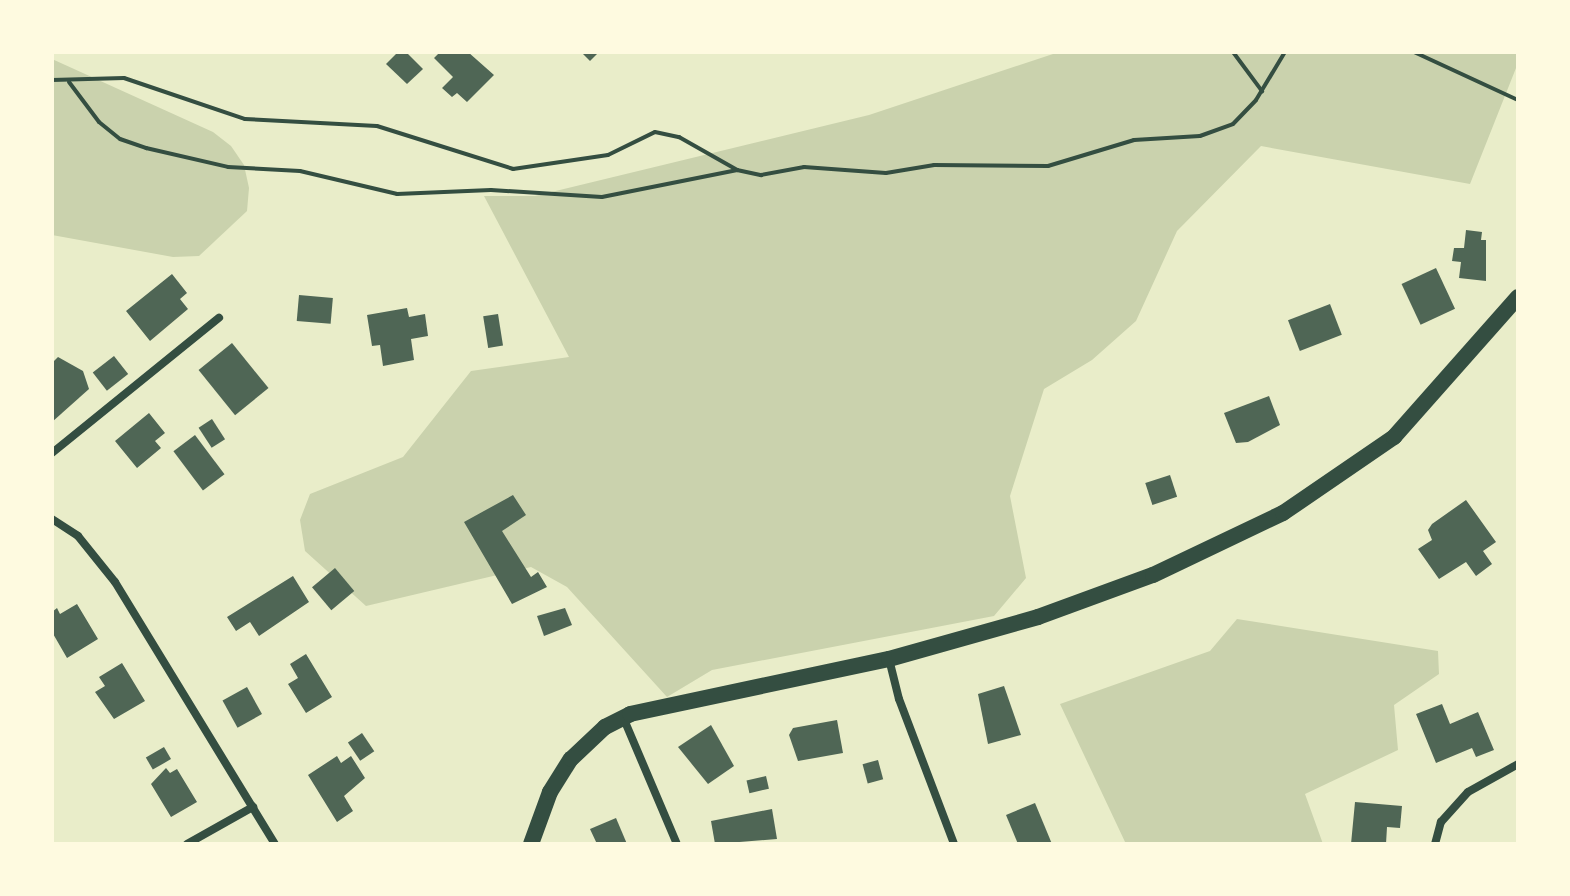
<!DOCTYPE html>
<html>
<head>
<meta charset="utf-8">
<style>
	body { margin:0 }
	#map { position:relative; width:1570px; height:896px; overflow:hidden; background:#e9edc9; font-family:"Work Sans",sans-serif }
	div>[style] { position:absolute }
	.green>* { inset:0; background:#cad2ad }
	.building>* { inset:0; background:#4f6655; transform-origin:0 0 }
	.path>* { height:4px; margin:-2px; padding:0 2px; transform-origin:2px; border-radius:2px; background:#344e41 }
	.minor>* { height:8px; margin:-4px; padding:0 4px; transform-origin:4px; border-radius:4px; background:#344e41 }
	.secondary>* { height:16px; margin:-8px; padding:0 8px; transform-origin:8px; border-radius:8px; background:#344e41 }
	span { translate:-50% -50%; white-space:nowrap; text-align:center; line-height:1.15; -webkit-text-stroke:8px #fefae0; paint-order:stroke }
	.frame { position:absolute; inset:0; border:54px solid #fefae0; pointer-events:none }
</style>
</head>
<body>
<div id="map">
	<div class="green">
		<div style="clip-path:polygon(1059px 52px,1518px 52px,1518px 63px,1470px 184px,1261px 146px,1177px 231px,1136px 321px,1092px 360px,1044px 389px,1010px 496px,1026px 578px,994px 616px,712px 670px,667px 697px,567px 587px,531px 567px,366px 606px,305px 551px,300px 520px,310px 494px,403px 457px,471px 371px,569px 357px,484px 196px,535px 196px,869px 115px)"></div>
		<div style="clip-path:polygon(52px 59px,213px 132px,231px 146px,244px 165px,249px 188px,247px 211px,199px 256px,173px 257px,52px 235px)"></div>
		<div style="clip-path:polygon(1237px 619px,1438px 651px,1439px 674px,1394px 705px,1398px 750px,1305px 794px,1323px 844px,1126px 844px,1060px 704px,1210px 651px)"></div>
	</div>
	<div class="building">
		<div style="clip-path:polygon(398px 52px,406px 52px,423px 69px,407px 84px,386px 64px)"></div>
		<div style="clip-path:polygon(440px 52px,468px 52px,494px 75px,467px 102px,457px 93px,452px 97px,442px 88px,453px 77px,434px 58px)"></div>
		<div style="clip-path:polygon(581px 52px,599px 52px,590px 61px)"></div>
		<div style="clip-path:polygon(1466px 230px,1482px 232px,1481px 240px,1486px 240px,1486px 281px,1459px 278px,1461px 262px,1452px 261px,1454px 248px,1464px 248px)"></div>
		<div style="left:1436px;top:268px;width:45px;height:38px;rotate:65deg"></div>
		<div style="clip-path:polygon(172px 274px,187px 293px,180px 299px,188px 309px,150px 341px,126px 311px)"></div>
		<div style="left:299px;top:295px;width:34px;height:26px;rotate:5deg"></div>
		<div style="left:1330px;top:304px;width:33px;height:45px;rotate:69deg"></div>
		<div style="clip-path:polygon(407px 308px,409px 317px,425px 314px,428px 336px,411px 339px,414px 360px,383px 366px,380px 345px,372px 346px,367px 315px)"></div>
		<div style="left:498px;top:314px;width:32px;height:15px;rotate:81deg"></div>
		<div style="left:232px;top:343px;width:58px;height:43px;rotate:51deg"></div>
		<div style="left:114px;top:356px;width:23px;height:27px;rotate:52deg"></div>
		<div style="clip-path:polygon(58px 357px,83px 371px,89px 389px,52px 422px,52px 363px)"></div>
		<div style="clip-path:polygon(1269px 396px,1280px 425px,1248px 442px,1236px 443px,1224px 413px)"></div>
		<div style="clip-path:polygon(149px 413px,165px 433px,155px 441px,161px 448px,137px 468px,115px 441px)"></div>
		<div style="left:212px;top:419px;width:24px;height:16px;rotate:57deg"></div>
		<div style="left:195px;top:435px;width:49px;height:27px;rotate:53deg"></div>
		<div style="left:1170px;top:475px;width:23px;height:26px;rotate:72deg"></div>
		<div style="clip-path:polygon(513px 495px,526px 515px,502px 531px,531px 577px,538px 572px,547px 587px,512px 604px,464px 522px)"></div>
		<div style="clip-path:polygon(1466px 500px,1496px 542px,1483px 551px,1492px 564px,1476px 576px,1466px 562px,1439px 579px,1418px 549px,1432px 540px,1428px 530px,1432px 524px)"></div>
		<div style="left:335px;top:568px;width:30px;height:30px;rotate:50deg"></div>
		<div style="clip-path:polygon(293px 576px,309px 602px,259px 636px,250px 622px,236px 631px,227px 617px)"></div>
		<div style="clip-path:polygon(77px 604px,98px 639px,67px 658px,52px 632px,52px 612px,57px 608px,60px 614px)"></div>
		<div style="clip-path:polygon(565px 608px,572px 625px,544px 636px,537px 616px)"></div>
		<div style="clip-path:polygon(306px 654px,332px 697px,306px 713px,288px 684px,298px 678px,290px 664px)"></div>
		<div style="clip-path:polygon(122px 663px,145px 701px,114px 719px,95px 692px,105px 686px,99px 677px)"></div>
		<div style="clip-path:polygon(1004px 686px,1021px 735px,988px 744px,978px 694px)"></div>
		<div style="left:247px;top:687px;width:31px;height:28px;rotate:61deg"></div>
		<div style="clip-path:polygon(1442px 704px,1450px 724px,1478px 712px,1494px 750px,1476px 757px,1472px 748px,1436px 763px,1416px 714px)"></div>
		<div style="clip-path:polygon(837px 720px,843px 753px,798px 761px,789px 735px,793px 728px)"></div>
		<div style="clip-path:polygon(711px 725px,734px 766px,708px 784px,678px 747px)"></div>
		<div style="left:362px;top:733px;width:22px;height:17px;rotate:56deg"></div>
		<div style="left:164px;top:747px;width:14px;height:21px;rotate:60deg"></div>
		<div style="clip-path:polygon(337px 756px,341px 763px,351px 756px,365px 778px,344px 796px,353px 811px,337px 822px,308px 775px)"></div>
		<div style="left:878px;top:760px;width:20px;height:16px;rotate:75deg"></div>
		<div style="clip-path:polygon(166px 768px,170px 773px,177px 769px,197px 802px,171px 817px,151px 784px)"></div>
		<div style="left:766px;top:776px;width:13px;height:20px;rotate:77deg"></div>
		<div style="clip-path:polygon(1355px 802px,1402px 806px,1400px 828px,1387px 827px,1386px 844px,1351px 844px)"></div>
		<div style="clip-path:polygon(1035px 803px,1052px 844px,1018px 844px,1006px 815px)"></div>
		<div style="clip-path:polygon(772px 809px,777px 839px,715px 844px,711px 821px)"></div>
		<div style="clip-path:polygon(616px 818px,627px 844px,597px 844px,590px 829px)"></div>
	</div>
	<div class="path">
		<div style="left:1233px;top:52px;width:49px;rotate:53.4deg"></div>
		<div style="left:1414px;top:52px;width:115px;rotate:24.8deg"></div>
		<div style="left:52px;top:80px;width:72px;rotate:-1.6deg"></div>
		<div style="left:124px;top:78px;width:128px;rotate:18.7deg"></div>
		<div style="left:245px;top:119px;width:132px;rotate:3deg"></div>
		<div style="left:377px;top:126px;width:143px;rotate:17.5deg"></div>
		<div style="left:513px;top:169px;width:96px;rotate:-8.4deg"></div>
		<div style="left:608px;top:155px;width:52px;rotate:-26.1deg"></div>
		<div style="left:655px;top:132px;width:25px;rotate:12deg"></div>
		<div style="left:679px;top:137px;width:67px;rotate:29.6deg"></div>
		<div style="left:737px;top:170px;width:25px;rotate:12deg"></div>
		<div style="left:761px;top:175px;width:44px;rotate:-10.5deg"></div>
		<div style="left:804px;top:167px;width:82px;rotate:4.2deg"></div>
		<div style="left:886px;top:173px;width:49px;rotate:-9.5deg"></div>
		<div style="left:934px;top:165px;width:114px;rotate:0.5deg"></div>
		<div style="left:1048px;top:166px;width:90px;rotate:-16.8deg"></div>
		<div style="left:1134px;top:140px;width:66px;rotate:-3.5deg"></div>
		<div style="left:1200px;top:136px;width:35px;rotate:-20deg"></div>
		<div style="left:1233px;top:124px;width:33px;rotate:-46deg"></div>
		<div style="left:1256px;top:100px;width:56px;rotate:-58.9deg"></div>
		<div style="left:69px;top:82px;width:50px;rotate:53.1deg"></div>
		<div style="left:99px;top:122px;width:27px;rotate:39deg"></div>
		<div style="left:120px;top:139px;width:28px;rotate:19deg"></div>
		<div style="left:146px;top:148px;width:84px;rotate:13deg"></div>
		<div style="left:228px;top:167px;width:72px;rotate:3.2deg"></div>
		<div style="left:300px;top:171px;width:100px;rotate:13.3deg"></div>
		<div style="left:397px;top:194px;width:94px;rotate:-2.4deg"></div>
		<div style="left:491px;top:190px;width:111px;rotate:3.6deg"></div>
		<div style="left:602px;top:197px;width:138px;rotate:-11.3deg"></div>
	</div>
	<div class="minor">
		<div style="left:52px;top:453px;width:215px;rotate:-39deg"></div>
		<div style="left:52px;top:519px;width:31px;rotate:33deg"></div>
		<div style="left:78px;top:536px;width:59px;rotate:51.2deg"></div>
		<div style="left:115px;top:582px;width:307px;rotate:58.6deg"></div>
		<div style="left:889px;top:659px;width:41px;rotate:76deg"></div>
		<div style="left:899px;top:699px;width:155px;rotate:69.2deg"></div>
		<div style="left:623px;top:717px;width:138px;rotate:67deg"></div>
		<div style="left:187px;top:844px;width:76px;rotate:-29.3deg"></div>
		<div style="left:1435px;top:844px;width:23px;rotate:-75deg"></div>
		<div style="left:1441px;top:822px;width:40px;rotate:-48deg"></div>
		<div style="left:1468px;top:792px;width:57px;rotate:-29.2deg"></div>
	</div>
	<div class="secondary">
		<div style="left:531px;top:844px;width:55px;rotate:-69.9deg"></div>
		<div style="left:550px;top:792px;width:39px;rotate:-58deg"></div>
		<div style="left:571px;top:759px;width:47px;rotate:-43.3deg"></div>
		<div style="left:605px;top:727px;width:28px;rotate:-27deg"></div>
		<div style="left:630px;top:714px;width:265px;rotate:-12deg"></div>
		<div style="left:889px;top:659px;width:155px;rotate:-15.7deg"></div>
		<div style="left:1038px;top:617px;width:122px;rotate:-20.1deg"></div>
		<div style="left:1153px;top:575px;width:144px;rotate:-25.5deg"></div>
		<div style="left:1283px;top:513px;width:135px;rotate:-34.4deg"></div>
		<div style="left:1394px;top:437px;width:187px;rotate:-48.5deg"></div>
	</div>
	<div class="frame"></div>
</div>
</body>
</html>
